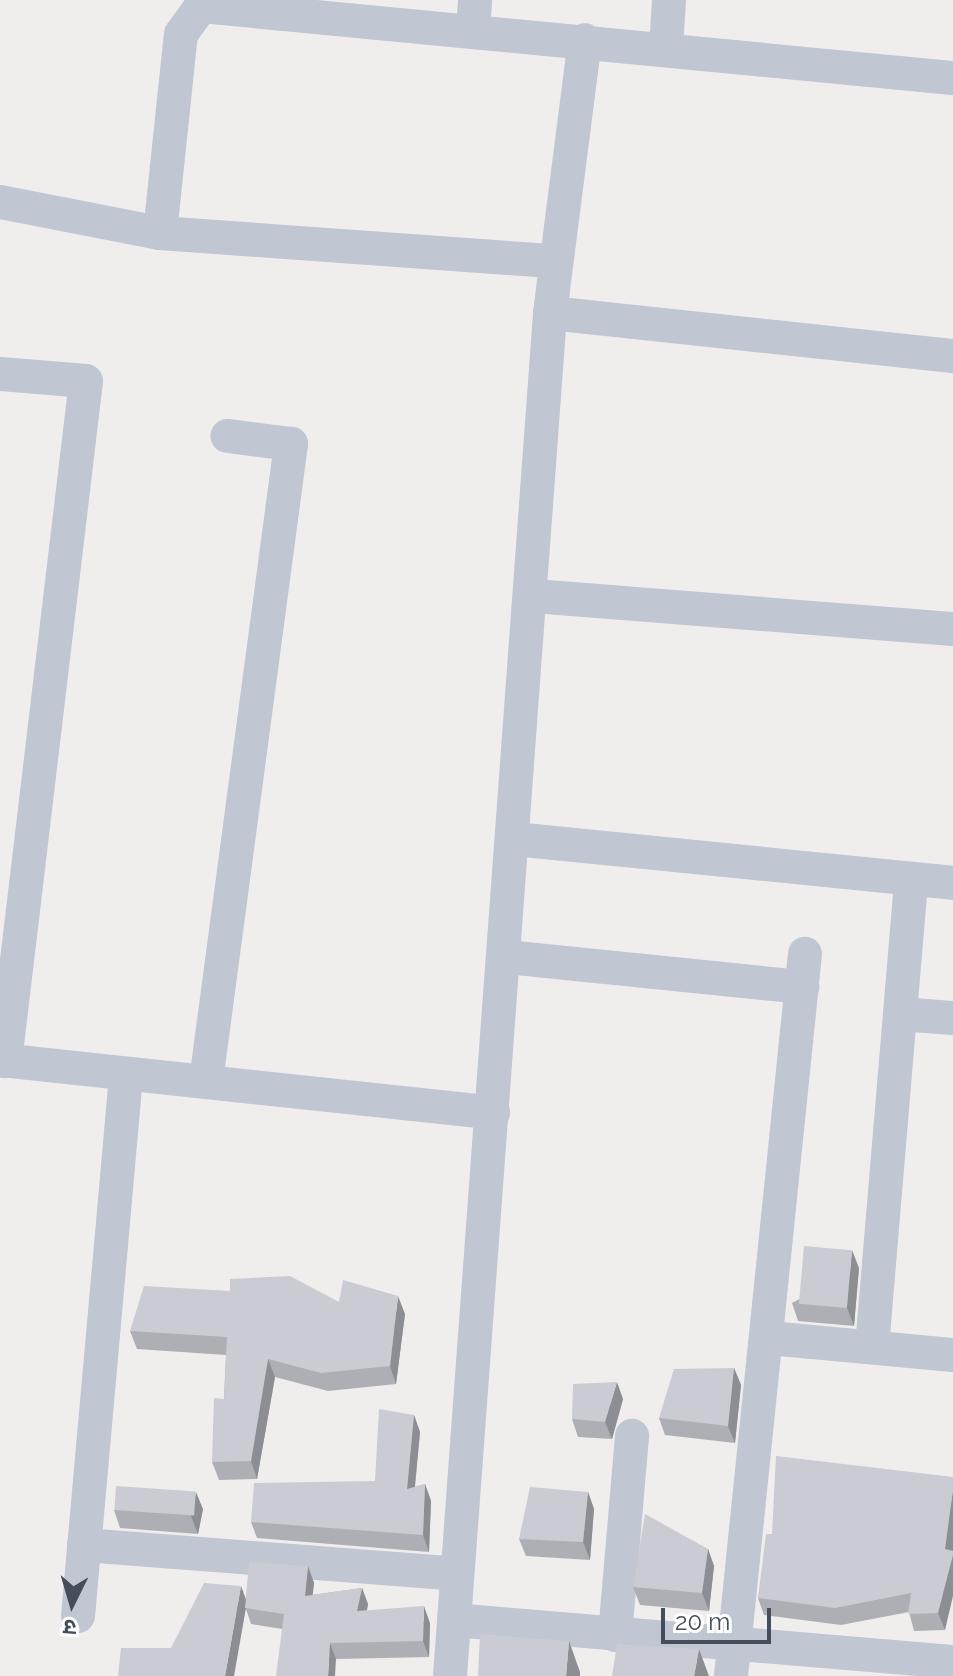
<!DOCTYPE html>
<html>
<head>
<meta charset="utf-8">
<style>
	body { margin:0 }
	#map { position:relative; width:953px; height:1676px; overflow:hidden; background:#f0eded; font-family:Raleway,"Noto Sans Devanagari",sans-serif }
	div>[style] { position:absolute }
	.minor>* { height:34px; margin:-17px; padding:0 17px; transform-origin:17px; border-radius:17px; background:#c0c6d2 }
	.wall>* { inset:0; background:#aeafb5 }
	.shaded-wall>* { inset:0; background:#8d8e94 }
	.building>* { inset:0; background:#cacbd3; transform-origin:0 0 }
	span { translate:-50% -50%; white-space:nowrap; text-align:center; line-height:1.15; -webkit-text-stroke:8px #fff; paint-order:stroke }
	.north { position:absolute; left:32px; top:1564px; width:80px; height:80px; -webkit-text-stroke:6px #fff; paint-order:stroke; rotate:185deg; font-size:22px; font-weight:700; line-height:32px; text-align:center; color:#464d5a }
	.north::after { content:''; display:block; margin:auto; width:28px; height:36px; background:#464d5a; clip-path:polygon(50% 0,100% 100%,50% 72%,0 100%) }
	.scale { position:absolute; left:661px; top:1608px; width:110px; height:36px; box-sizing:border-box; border:4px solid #464d5a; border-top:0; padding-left:10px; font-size:24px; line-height:28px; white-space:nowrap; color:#464d5a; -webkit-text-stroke:6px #fff; paint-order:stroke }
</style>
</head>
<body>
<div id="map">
	<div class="minor">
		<div style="left:473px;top:30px;width:30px;rotate:-86deg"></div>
		<div style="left:666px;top:47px;width:47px;rotate:-86.3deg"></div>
		<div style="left:0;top:202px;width:163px;rotate:11deg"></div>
		<div style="left:160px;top:233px;width:396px;rotate:4.1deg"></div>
		<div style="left:160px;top:233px;width:200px;rotate:-84deg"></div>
		<div style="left:181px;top:34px;width:34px;rotate:-54deg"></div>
		<div style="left:201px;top:6px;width:755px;rotate:5.47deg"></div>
		<div style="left:550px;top:313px;width:405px;rotate:6.1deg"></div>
		<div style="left:0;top:374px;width:86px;rotate:4.7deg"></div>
		<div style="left:86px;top:381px;width:685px;rotate:96.79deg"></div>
		<div style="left:534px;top:596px;width:420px;rotate:4.5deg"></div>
		<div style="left:514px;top:839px;width:441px;rotate:5.7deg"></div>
		<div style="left:506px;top:957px;width:298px;rotate:5.8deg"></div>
		<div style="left:900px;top:1014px;width:53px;rotate:4.3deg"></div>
		<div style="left:0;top:1060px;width:496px;rotate:6.1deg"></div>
		<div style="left:206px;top:1081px;width:643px;rotate:-82.4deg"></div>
		<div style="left:291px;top:444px;width:64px;rotate:-172.8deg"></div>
		<div style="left:769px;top:1338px;width:185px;rotate:5.3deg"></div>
		<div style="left:872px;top:1347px;width:470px;rotate:-85.2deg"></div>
		<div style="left:84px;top:1545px;width:374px;rotate:4.4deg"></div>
		<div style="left:78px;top:1616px;width:542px;rotate:-84.92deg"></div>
		<div style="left:454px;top:1620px;width:501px;rotate:4.81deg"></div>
		<div style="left:615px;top:1635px;width:200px;rotate:-85.1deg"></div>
		<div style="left:450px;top:1676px;width:1367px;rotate:-85.8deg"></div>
		<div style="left:550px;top:313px;width:275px;rotate:-82.7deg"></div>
		<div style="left:731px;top:1676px;width:726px;rotate:-84.15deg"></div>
	</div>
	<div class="wall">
		<div style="clip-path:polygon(859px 1268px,854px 1326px,798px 1321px,792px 1303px)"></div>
		<div style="clip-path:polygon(339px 1302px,405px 1314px,396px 1384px,328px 1391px,275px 1377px,257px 1479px,219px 1480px,212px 1462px,224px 1399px,226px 1355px,137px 1349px,130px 1331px)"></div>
		<div style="clip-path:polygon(734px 1368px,741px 1385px,735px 1443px,665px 1435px,659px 1418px)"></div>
		<div style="clip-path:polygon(623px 1399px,612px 1439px,578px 1437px,572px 1419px)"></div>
		<div style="clip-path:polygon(414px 1415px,420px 1432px,415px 1487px,425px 1484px,431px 1501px,429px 1552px,257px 1538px,251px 1522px,375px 1481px)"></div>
		<div style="clip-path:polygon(953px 1477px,945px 1630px,914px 1631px,909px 1612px,841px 1625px,764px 1615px,758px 1598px,772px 1534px)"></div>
		<div style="clip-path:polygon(588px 1492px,594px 1509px,590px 1560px,526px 1556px,519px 1539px)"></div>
		<div style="clip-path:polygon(203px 1509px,198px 1534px,120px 1528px,114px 1510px)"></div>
		<div style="clip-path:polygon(708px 1549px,714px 1566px,709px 1611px,640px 1605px,633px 1587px)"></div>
		<div style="clip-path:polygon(308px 1566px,314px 1583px,312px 1595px,362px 1588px,368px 1604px,367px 1611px,430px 1623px,429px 1657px,336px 1659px,282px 1629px,251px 1624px,246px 1609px,171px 1648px,246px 1599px)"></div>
	</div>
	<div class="shaded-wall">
		<div style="clip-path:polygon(852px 1250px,859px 1268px,854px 1326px,847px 1308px)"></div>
		<div style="clip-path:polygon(398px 1296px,405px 1314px,396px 1384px,390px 1366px)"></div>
		<div style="clip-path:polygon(268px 1359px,275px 1377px,257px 1479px,251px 1461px)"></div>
		<div style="clip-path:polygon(734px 1368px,741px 1385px,735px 1443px,728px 1426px)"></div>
		<div style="clip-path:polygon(617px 1382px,623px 1399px,612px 1439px,605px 1422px)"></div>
		<div style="clip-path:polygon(414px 1415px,420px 1432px,413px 1505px,407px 1489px)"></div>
		<div style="clip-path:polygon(425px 1484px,431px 1501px,429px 1552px,423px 1535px)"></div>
		<div style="clip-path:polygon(953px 1489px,953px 1596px,945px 1630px,938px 1613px,945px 1549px)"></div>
		<div style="clip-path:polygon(196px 1492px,203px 1509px,198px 1534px,191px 1516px)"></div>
		<div style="clip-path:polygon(588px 1492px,594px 1509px,590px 1560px,583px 1542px)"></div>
		<div style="clip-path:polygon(708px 1549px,714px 1566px,709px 1611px,702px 1593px)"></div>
		<div style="clip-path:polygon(308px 1566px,314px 1583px,311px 1612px,305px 1596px)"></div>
		<div style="clip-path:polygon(241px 1586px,247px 1602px,234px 1676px,225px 1676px)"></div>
		<div style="clip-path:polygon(362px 1588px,368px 1604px,363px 1628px,357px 1611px)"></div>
		<div style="clip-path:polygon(424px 1606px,430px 1623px,429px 1657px,423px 1641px)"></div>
		<div style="clip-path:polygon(569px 1641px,580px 1672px,580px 1676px,566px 1676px)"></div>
		<div style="clip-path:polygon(330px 1643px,336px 1659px,335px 1676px,328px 1676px)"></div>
		<div style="clip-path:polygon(699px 1649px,709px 1676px,694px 1676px)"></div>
	</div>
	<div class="building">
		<div style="left:804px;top:1246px;width:48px;height:58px;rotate:5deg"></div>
		<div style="clip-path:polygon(290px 1276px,339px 1302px,343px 1280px,398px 1296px,390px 1366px,321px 1373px,268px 1359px,251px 1461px,212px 1462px,214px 1398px,224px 1399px,227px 1337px,130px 1331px,144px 1286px,230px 1291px,230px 1279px)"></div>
		<div style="clip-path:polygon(734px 1368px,728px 1426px,659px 1418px,674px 1369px)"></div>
		<div style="clip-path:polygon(617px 1382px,605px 1422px,572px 1419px,573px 1384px)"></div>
		<div style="clip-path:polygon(379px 1409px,414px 1415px,407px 1489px,425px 1484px,423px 1535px,251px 1522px,254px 1483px,375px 1481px)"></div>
		<div style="clip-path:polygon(776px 1456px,953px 1477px,953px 1489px,945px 1549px,953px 1551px,953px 1555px,938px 1613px,908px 1614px,911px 1593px,835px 1608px,758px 1598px,766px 1534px,772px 1534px)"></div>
		<div style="left:116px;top:1486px;width:80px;height:24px;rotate:4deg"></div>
		<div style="clip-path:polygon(530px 1487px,588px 1492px,583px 1542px,519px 1539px)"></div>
		<div style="clip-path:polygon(645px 1514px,708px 1549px,702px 1593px,633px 1587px)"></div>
		<div style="clip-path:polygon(249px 1562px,308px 1566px,305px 1596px,362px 1588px,357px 1611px,424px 1606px,423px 1641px,330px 1643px,328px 1676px,276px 1676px,284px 1614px,245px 1608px)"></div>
		<div style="clip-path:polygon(204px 1583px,241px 1586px,225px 1676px,118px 1676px,121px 1648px,171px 1648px)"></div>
		<div style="clip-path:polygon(480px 1634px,569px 1641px,566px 1676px,478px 1676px)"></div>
		<div style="clip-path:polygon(617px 1644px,699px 1649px,694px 1676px,612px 1676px)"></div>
	</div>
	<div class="north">उ</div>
	<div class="scale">20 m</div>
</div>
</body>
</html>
